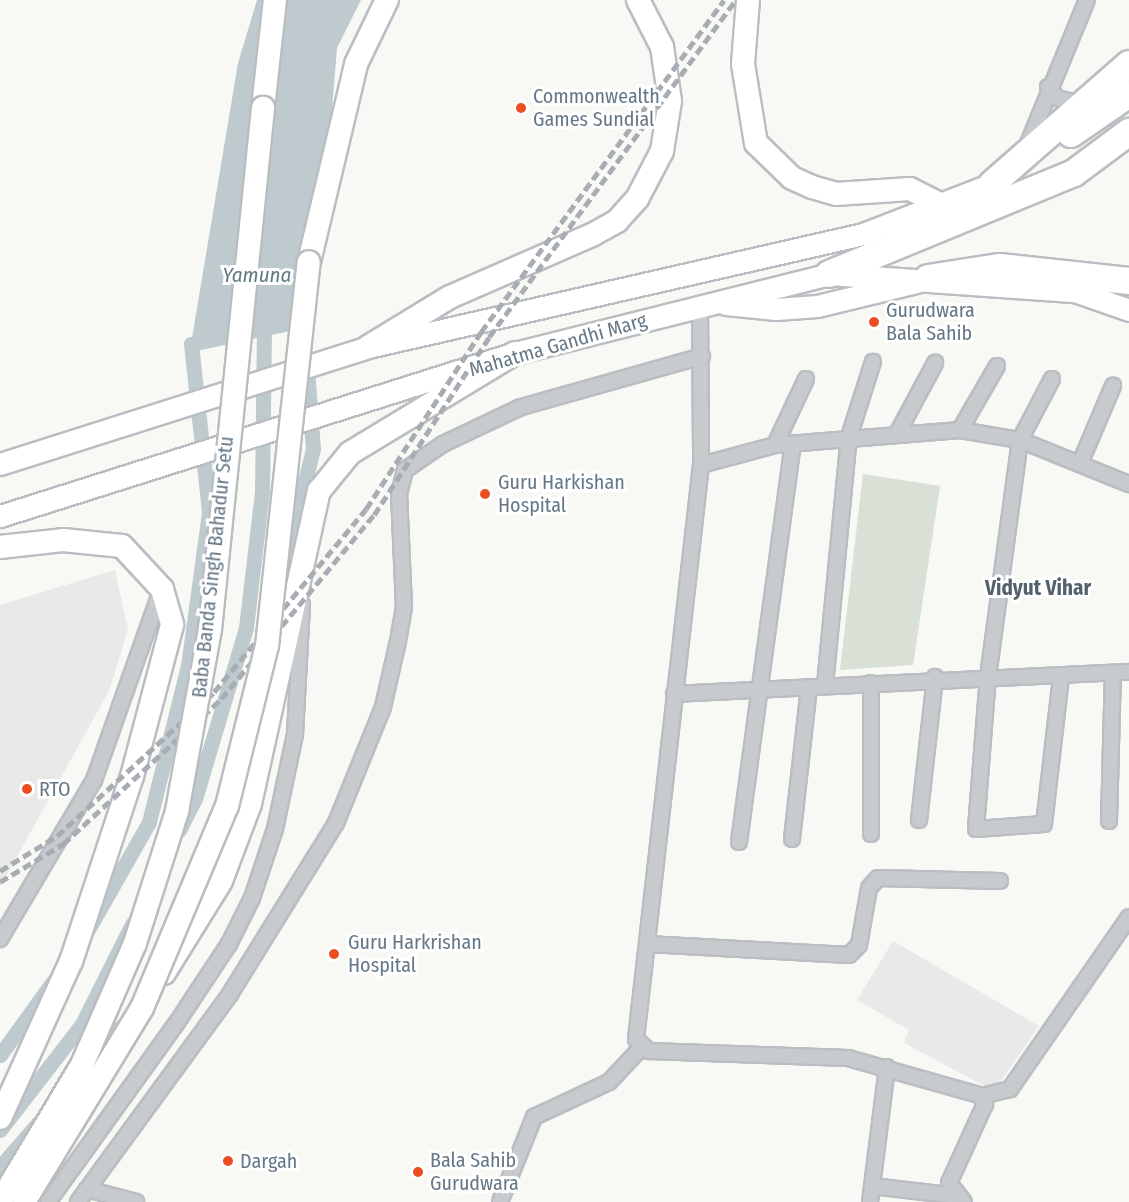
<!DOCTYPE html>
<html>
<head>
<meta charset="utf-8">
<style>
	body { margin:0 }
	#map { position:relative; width:1129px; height:1202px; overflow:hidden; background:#f8f8f4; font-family:"Fira Sans Condensed",sans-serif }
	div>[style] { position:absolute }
	.built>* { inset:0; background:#e8e9e8 }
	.green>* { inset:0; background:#d9e0d5 }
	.water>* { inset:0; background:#bfcace }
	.canal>* { height:15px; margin:-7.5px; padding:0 7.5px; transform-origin:7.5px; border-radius:7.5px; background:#bfcace }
	.roads { filter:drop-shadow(2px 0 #babec2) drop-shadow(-2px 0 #babec2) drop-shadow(0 2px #babec2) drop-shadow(0 -2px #babec2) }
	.minor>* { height:14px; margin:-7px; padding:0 7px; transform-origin:7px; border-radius:7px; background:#c7cbce }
	.primary>* { height:21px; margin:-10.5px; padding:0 10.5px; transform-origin:10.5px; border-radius:10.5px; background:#fff }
	.trunk>* { height:22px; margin:-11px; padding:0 11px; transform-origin:11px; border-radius:11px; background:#fff }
	.motorway>* { height:26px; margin:-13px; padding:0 13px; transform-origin:13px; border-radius:13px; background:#fff }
	.rail>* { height:4.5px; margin-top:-2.25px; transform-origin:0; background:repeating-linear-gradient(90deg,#a7adb3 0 9px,transparent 0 13.5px) }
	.bridges { filter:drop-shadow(2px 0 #b9bdc0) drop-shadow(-2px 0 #b9bdc0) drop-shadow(0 2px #b9bdc0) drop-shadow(0 -2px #b9bdc0) }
	.trunk-bridge>* { height:22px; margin:-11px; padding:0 11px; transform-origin:11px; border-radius:11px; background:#fff }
	.dots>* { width:16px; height:16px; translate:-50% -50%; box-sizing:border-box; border:3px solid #fff; border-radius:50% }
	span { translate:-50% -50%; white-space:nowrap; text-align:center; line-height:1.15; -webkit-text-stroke:6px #fff; paint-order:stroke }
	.poi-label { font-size:20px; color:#657887 }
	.left { translate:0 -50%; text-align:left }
	.street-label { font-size:20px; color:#657887 }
	.water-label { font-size:21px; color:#617a83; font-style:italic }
	.neighbourhood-label { font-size:21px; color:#53616c; font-weight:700 }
</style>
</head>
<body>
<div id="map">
	<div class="built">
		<div style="clip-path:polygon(115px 570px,128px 630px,109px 691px,0 887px,0 605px)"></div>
		<div style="clip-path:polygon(893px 941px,1039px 1026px,994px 1091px,904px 1043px,909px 1030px,857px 1000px)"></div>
	</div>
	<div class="green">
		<div style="clip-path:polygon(863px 474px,940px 486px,913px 665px,840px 670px)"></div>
	</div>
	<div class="water">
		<div style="clip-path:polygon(257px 0,361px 0,337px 48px,326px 182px,303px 317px,191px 344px,238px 63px)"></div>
	</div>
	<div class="canal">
		<div style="left:285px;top:562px;width:116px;rotate:-76.1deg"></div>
		<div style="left:313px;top:449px;width:93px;rotate:-94.3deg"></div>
		<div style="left:179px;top:830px;width:35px;rotate:-63deg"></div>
		<div style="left:195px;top:799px;width:178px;rotate:-73.4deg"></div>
		<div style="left:246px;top:628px;width:137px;rotate:-83.3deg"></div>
		<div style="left:262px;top:492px;width:163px;rotate:-89.3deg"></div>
		<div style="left:86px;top:933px;width:128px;rotate:-60.4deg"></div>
		<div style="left:149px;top:822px;width:161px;rotate:-76deg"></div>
		<div style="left:188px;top:666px;width:155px;rotate:-82.2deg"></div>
		<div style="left:209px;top:512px;width:169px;rotate:-96.1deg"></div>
		<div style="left:191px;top:344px;width:115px;rotate:-12.1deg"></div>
		<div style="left:0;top:1055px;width:92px;rotate:-54.2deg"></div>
		<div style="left:88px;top:1066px;width:48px;rotate:-51deg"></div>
		<div style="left:0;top:1130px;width:134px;rotate:-52.3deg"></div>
		<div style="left:82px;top:1024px;width:112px;rotate:-63.4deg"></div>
		<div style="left:0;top:1167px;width:58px;rotate:-49.2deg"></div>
	</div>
	<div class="roads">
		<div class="minor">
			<div style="left:1048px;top:87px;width:14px;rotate:51deg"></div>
			<div style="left:1057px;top:98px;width:29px;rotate:14deg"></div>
			<div style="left:1025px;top:151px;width:163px;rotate:-67.7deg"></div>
			<div style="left:700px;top:306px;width:159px;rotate:89.6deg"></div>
			<div style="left:701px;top:465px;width:578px;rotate:96.46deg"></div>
			<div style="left:636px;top:1039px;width:18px;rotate:43deg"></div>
			<div style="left:649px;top:1051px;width:199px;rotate:2deg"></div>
			<div style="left:848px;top:1058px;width:139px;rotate:15.8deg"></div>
			<div style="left:982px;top:1096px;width:9px;rotate:69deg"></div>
			<div style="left:985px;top:1104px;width:87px;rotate:114.5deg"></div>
			<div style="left:949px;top:1183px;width:24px;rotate:52deg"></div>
			<div style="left:1052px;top:379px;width:69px;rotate:117.7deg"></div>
			<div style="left:1020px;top:440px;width:238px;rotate:97.7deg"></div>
			<div style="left:988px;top:676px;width:153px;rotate:94.5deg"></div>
			<div style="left:976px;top:829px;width:68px;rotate:-4.2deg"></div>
			<div style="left:1044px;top:824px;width:149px;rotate:-83.4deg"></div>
			<div style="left:960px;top:430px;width:74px;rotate:-60deg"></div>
			<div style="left:897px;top:434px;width:81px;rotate:-61.8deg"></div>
			<div style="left:775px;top:445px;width:73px;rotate:-64.8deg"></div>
			<div style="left:1081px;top:461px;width:82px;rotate:-66.9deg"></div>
			<div style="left:701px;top:465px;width:77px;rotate:-15.1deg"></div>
			<div style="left:775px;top:445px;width:186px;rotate:-4.6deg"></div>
			<div style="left:960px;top:430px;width:61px;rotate:9.5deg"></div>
			<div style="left:1020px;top:440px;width:118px;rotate:22deg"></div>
			<div style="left:871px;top:683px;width:151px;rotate:90deg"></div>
			<div style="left:825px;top:685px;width:249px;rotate:-84.5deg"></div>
			<div style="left:849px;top:437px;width:79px;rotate:-72.3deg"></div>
			<div style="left:674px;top:694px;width:456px;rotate:-2.8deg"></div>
			<div style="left:919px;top:820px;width:144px;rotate:-83.6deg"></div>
			<div style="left:1109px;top:821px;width:148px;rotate:-88.5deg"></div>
			<div style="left:792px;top:839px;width:153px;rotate:-83.6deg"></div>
			<div style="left:739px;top:842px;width:402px;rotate:-82.3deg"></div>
			<div style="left:0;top:939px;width:185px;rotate:-59.4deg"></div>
			<div style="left:94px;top:780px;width:201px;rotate:-70.5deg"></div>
			<div style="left:647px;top:944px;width:202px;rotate:3.1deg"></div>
			<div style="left:849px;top:955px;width:14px;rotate:-45deg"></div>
			<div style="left:859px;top:945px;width:58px;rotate:-80deg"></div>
			<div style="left:869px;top:888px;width:13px;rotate:-48deg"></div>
			<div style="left:878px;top:878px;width:122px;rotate:1.4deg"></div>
			<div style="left:982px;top:1096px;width:29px;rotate:-14deg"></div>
			<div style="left:1010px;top:1089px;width:209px;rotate:-55.3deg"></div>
			<div style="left:872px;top:1186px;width:86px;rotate:6.7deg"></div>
			<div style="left:87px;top:1189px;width:51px;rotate:14.9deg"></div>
			<div style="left:48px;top:1202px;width:219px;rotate:-54.3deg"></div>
			<div style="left:176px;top:1024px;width:96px;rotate:-56.5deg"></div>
			<div style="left:229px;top:944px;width:51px;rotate:-63.4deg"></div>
			<div style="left:252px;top:898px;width:73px;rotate:-71.6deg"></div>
			<div style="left:275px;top:829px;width:97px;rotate:-78.1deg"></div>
			<div style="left:295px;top:734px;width:130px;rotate:-86.9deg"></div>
			<div style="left:78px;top:1202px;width:258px;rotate:-53.8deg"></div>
			<div style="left:230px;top:994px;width:201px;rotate:-58.2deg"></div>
			<div style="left:336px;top:823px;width:125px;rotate:-67.9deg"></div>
			<div style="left:383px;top:707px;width:68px;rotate:-77.2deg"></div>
			<div style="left:398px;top:641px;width:34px;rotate:-80deg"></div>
			<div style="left:404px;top:608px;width:114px;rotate:-92.5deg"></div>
			<div style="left:399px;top:494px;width:25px;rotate:-76deg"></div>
			<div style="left:405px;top:470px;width:46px;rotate:-34.4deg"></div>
			<div style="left:443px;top:444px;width:86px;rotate:-25.4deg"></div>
			<div style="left:521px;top:407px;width:188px;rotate:-15.7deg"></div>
			<div style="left:500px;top:1202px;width:92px;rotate:-68.2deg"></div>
			<div style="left:534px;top:1117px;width:83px;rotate:-25deg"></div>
			<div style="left:609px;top:1082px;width:47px;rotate:-46.7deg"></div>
			<div style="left:870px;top:1202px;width:136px;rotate:-82.8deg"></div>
		</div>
		<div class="primary">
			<div style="left:726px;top:304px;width:50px;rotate:5.7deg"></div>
			<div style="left:776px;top:309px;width:41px;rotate:-4.2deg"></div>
			<div style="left:817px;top:306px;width:102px;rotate:-13.6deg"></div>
			<div style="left:0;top:464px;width:386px;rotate:-17.6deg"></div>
			<div style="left:368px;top:347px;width:508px;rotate:-12.86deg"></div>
			<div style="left:863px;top:234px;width:138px;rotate:-21.2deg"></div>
			<div style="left:0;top:516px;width:540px;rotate:-17.56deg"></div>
			<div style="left:515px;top:353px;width:324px;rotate:-14.1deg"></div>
			<div style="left:829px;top:274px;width:247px;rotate:4deg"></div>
			<div style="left:1075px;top:291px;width:57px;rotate:19.4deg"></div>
		</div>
		<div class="trunk">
			<div style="left:748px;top:0;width:64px;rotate:94.5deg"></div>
			<div style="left:743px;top:64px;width:80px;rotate:80.7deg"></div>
			<div style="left:756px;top:143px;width:50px;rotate:44.2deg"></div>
			<div style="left:792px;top:178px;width:22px;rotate:24deg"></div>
			<div style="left:812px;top:187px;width:25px;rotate:16deg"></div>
			<div style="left:836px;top:194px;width:74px;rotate:-3.9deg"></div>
			<div style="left:910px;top:189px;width:35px;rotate:27deg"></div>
			<div style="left:263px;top:108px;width:109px;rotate:-83.7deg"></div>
			<div style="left:309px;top:262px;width:204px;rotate:-76.6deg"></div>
			<div style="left:356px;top:64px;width:71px;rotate:-64.2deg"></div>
			<div style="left:368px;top:347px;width:96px;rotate:-31.4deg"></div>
			<div style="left:450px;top:297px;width:155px;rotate:-23.6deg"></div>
			<div style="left:592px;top:235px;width:29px;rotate:-29deg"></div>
			<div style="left:617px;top:221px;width:30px;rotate:-48deg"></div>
			<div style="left:637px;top:199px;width:54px;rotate:-62.5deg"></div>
			<div style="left:662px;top:151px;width:51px;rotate:-80.9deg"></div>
			<div style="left:670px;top:101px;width:55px;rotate:-98.4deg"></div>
			<div style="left:662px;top:47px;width:53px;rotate:-117.1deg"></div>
			<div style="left:0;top:547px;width:63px;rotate:-6.3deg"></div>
			<div style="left:63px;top:540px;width:59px;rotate:5.8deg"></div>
			<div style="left:122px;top:546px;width:59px;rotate:47.1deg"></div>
			<div style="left:162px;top:589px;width:37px;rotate:74deg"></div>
			<div style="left:172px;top:625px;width:156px;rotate:104.8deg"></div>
			<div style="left:132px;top:776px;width:195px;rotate:108.2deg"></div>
			<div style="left:71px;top:961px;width:172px;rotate:114.3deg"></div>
			<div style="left:164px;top:973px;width:108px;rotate:-58.2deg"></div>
			<div style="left:221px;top:881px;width:82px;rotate:-69.4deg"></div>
			<div style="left:250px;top:804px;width:321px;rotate:-77.6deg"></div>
			<div style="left:319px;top:491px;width:49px;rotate:-50.8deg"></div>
			<div style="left:350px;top:453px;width:193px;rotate:-31.2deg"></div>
		</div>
		<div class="motorway">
			<div style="left:1071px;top:134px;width:70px;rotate:-34.6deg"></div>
			<div style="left:992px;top:184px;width:182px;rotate:-41.2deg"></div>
			<div style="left:829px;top:274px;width:265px;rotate:-22.4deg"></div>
			<div style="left:1074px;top:173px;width:69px;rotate:-36.7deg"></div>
			<div style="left:928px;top:278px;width:73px;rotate:-8.7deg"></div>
			<div style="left:1000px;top:267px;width:130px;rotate:6.2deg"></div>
		</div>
	</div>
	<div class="rail">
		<div style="left:0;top:871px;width:67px;rotate:-31.6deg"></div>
		<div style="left:57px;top:836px;width:213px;rotate:-42.5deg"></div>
		<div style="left:214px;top:692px;width:238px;rotate:-50.3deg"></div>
		<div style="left:366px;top:509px;width:211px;rotate:-57deg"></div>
		<div style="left:481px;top:332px;width:411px;rotate:-53.8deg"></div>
		<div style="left:0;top:882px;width:74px;rotate:-31.1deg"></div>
		<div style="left:63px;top:844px;width:214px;rotate:-42.5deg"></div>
		<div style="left:221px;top:699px;width:239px;rotate:-50.3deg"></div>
		<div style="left:374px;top:515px;width:212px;rotate:-57.1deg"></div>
		<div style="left:489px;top:337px;width:418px;rotate:-53.8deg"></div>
	</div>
	<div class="bridges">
		<div class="trunk-bridge">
			<div style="left:0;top:1202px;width:160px;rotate:-59.1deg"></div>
			<div style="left:82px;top:1065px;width:133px;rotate:-66.5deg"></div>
			<div style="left:135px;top:943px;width:139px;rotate:-72.3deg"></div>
			<div style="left:177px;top:811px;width:184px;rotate:-79.7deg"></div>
			<div style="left:210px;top:630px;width:525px;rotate:-84.2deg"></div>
			<div style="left:24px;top:1202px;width:227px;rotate:-58.7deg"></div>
			<div style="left:142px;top:1008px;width:219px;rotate:-67.2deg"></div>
			<div style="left:227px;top:806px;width:165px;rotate:-76deg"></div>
			<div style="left:267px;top:646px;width:386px;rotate:-83.8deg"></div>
		</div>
	</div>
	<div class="dots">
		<div style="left:521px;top:108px;background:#eb4e21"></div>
		<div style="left:874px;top:322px;background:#eb4e21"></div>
		<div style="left:485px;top:494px;background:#eb4e21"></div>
		<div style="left:27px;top:789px;background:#eb4e21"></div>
		<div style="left:334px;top:954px;background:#eb4e21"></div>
		<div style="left:228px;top:1161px;background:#eb4e21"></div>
		<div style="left:418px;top:1172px;background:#eb4e21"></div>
	</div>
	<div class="poi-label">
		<span class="left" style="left:533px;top:108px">Commonwealth<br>Games Sundial</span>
		<span class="left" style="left:886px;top:322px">Gurudwara<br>Bala Sahib</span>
		<span class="left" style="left:498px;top:494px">Guru Harkishan<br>Hospital</span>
		<span class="left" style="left:39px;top:789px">RTO</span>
		<span class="left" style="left:348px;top:954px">Guru Harkrishan<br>Hospital</span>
		<span class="left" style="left:430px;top:1172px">Bala Sahib<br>Gurudwara</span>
		<span class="left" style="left:240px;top:1161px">Dargah</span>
	</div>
	<div class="street-label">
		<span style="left:558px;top:345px;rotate:-16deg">Mahatma Gandhi Marg</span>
		<span style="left:213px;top:567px;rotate:-84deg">Baba Banda Singh Bahadur Setu</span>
	</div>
	<div class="water-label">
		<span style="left:257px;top:275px">Yamuna</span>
	</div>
	<div class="neighbourhood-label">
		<span style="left:1038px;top:588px">Vidyut Vihar</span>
	</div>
</div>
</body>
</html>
